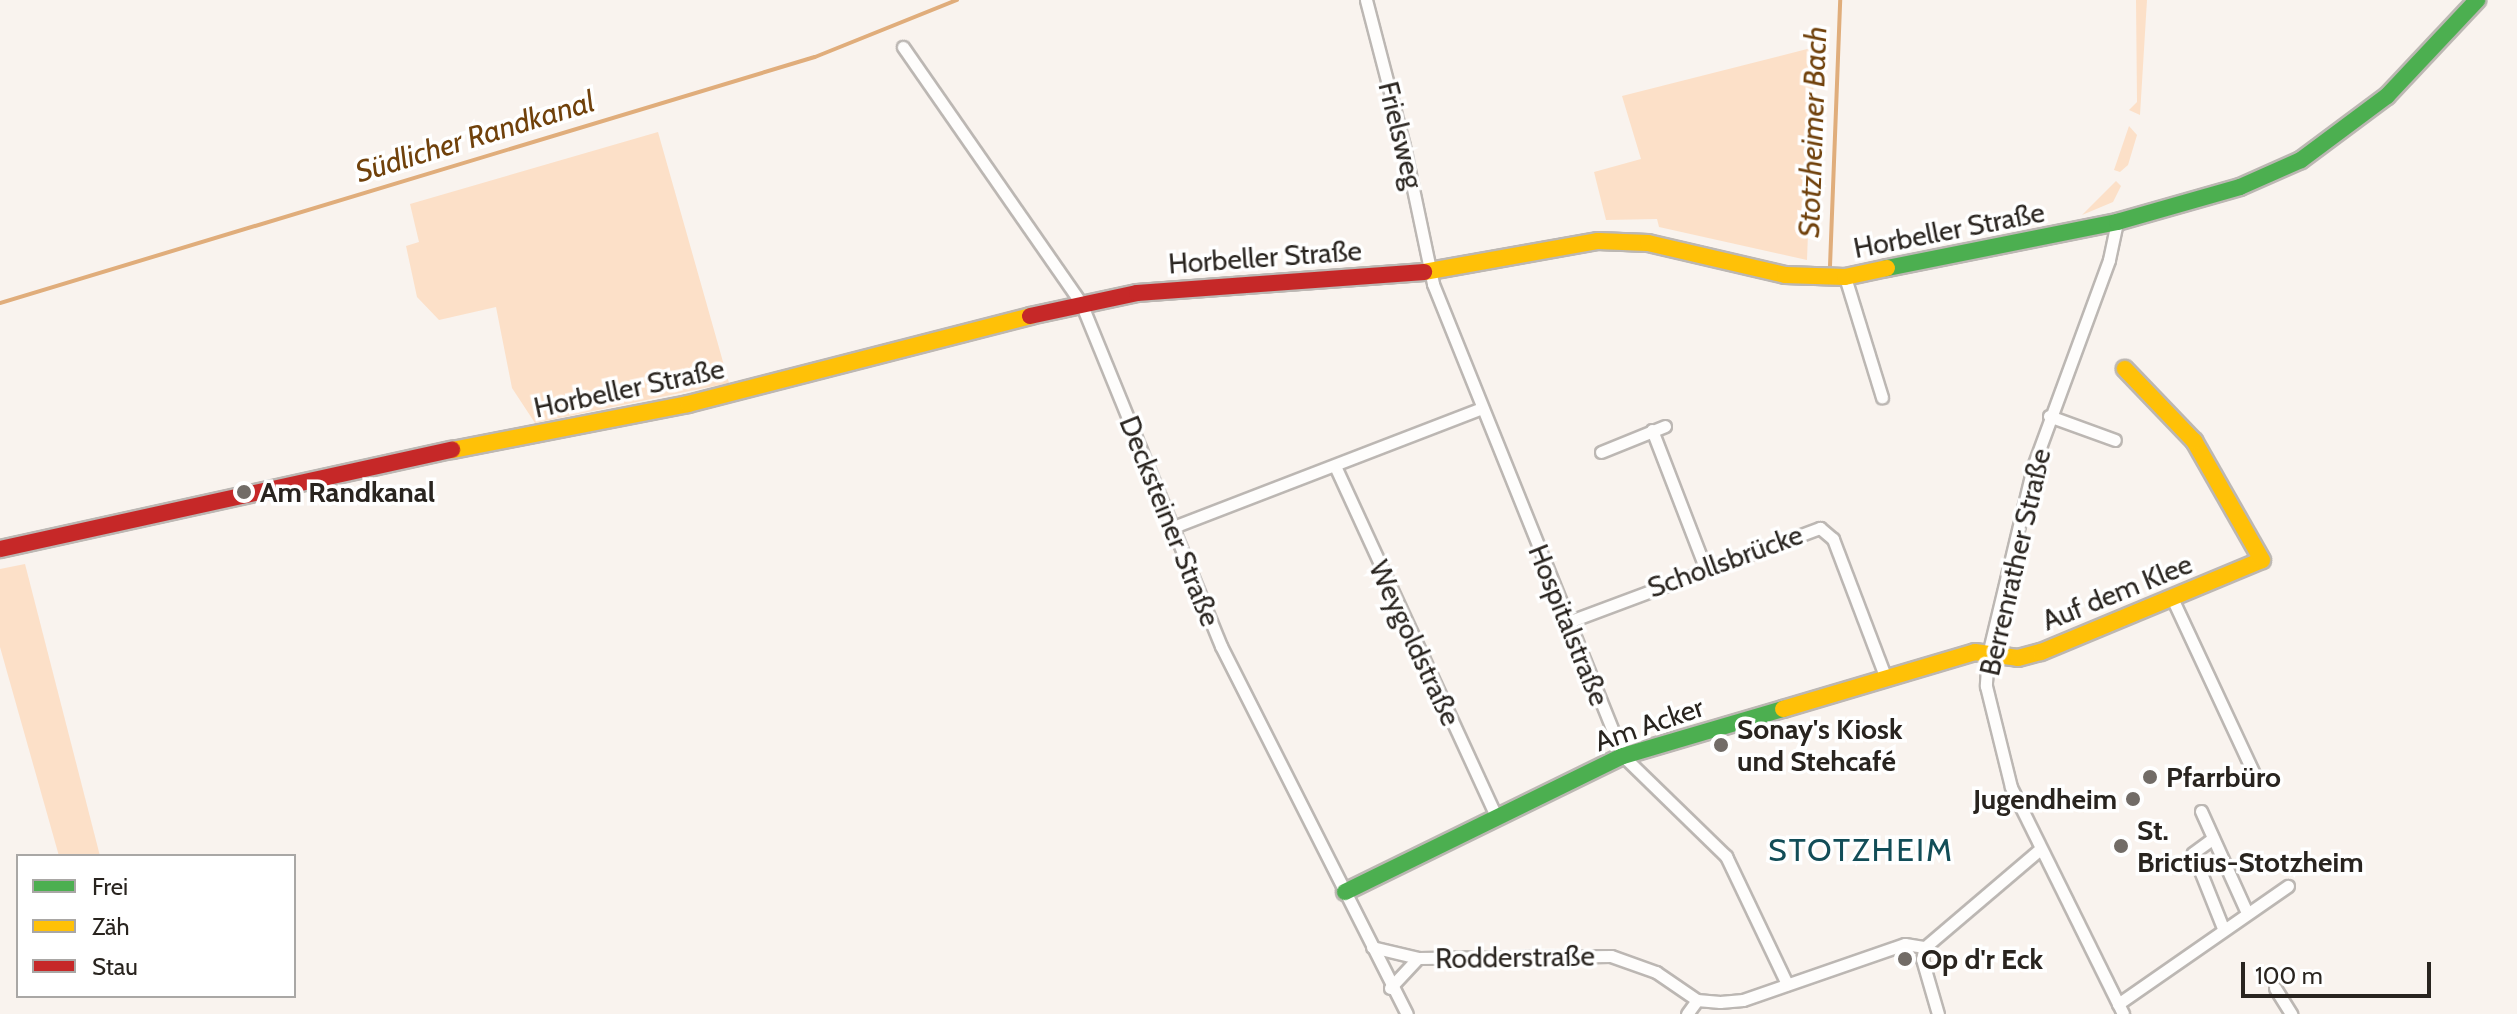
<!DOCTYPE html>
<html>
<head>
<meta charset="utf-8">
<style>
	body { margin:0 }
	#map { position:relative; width:2517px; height:1014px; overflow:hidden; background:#f9f3ee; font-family:Cabin,sans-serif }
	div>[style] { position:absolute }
	.green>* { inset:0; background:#fce0c8 }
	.stream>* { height:4px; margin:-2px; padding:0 2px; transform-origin:2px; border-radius:2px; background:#e0ad7b }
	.roads { filter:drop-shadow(2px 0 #bcb7b3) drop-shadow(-2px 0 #bcb7b3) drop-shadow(0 2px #bcb7b3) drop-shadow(0 -2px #bcb7b3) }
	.street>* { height:11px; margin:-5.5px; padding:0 5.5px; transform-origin:5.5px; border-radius:5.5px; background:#fefdfc }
	.fast>* { height:16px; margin:-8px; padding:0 8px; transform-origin:8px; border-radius:8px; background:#4caf50 }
	.slow>* { height:16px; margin:-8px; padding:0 8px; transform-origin:8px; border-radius:8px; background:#ffc107 }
	.jam>* { height:16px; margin:-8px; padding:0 8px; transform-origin:8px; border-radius:8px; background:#c62828 }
	.dots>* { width:22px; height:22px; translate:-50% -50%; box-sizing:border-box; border:4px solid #fff; border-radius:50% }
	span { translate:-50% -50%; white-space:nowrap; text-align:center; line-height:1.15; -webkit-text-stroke:7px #fff; paint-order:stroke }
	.street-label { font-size:28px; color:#29241f }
	.poi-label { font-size:28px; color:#29241f; font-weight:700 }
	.left { translate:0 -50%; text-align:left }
	.right { translate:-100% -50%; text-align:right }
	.water-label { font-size:30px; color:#70410b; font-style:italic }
	.quarter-label { font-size:32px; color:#124d57; letter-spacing:2px }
	.legend { position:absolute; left:16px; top:854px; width:280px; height:144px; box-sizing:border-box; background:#fff; border:2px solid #a9a7a5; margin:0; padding:10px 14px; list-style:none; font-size:24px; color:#29241f }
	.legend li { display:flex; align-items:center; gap:16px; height:40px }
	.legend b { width:40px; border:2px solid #a9a7a5 }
	.scale { position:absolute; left:2241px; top:962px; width:190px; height:36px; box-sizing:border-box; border:4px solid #29241f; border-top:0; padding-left:10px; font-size:24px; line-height:28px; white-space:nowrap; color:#29241f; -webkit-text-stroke:6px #fff; paint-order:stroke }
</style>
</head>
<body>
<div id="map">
	<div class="green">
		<div style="clip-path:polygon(2136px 0,2147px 0,2140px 115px,2129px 110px,2137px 102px)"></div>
		<div style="clip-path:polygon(1815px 47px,1807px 260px,1659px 227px,1657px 219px,1606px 220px,1594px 172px,1641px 159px,1622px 96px)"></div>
		<div style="clip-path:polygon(2129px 126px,2137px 135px,2128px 165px,2120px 172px,2114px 170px)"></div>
		<div style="clip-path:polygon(658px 132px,729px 383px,535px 423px,512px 388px,496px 307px,439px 320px,417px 297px,406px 246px,419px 242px,410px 204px)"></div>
		<div style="clip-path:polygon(2116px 181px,2121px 186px,2113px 202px,2082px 215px)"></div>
		<div style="clip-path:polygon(25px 564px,100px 856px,59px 856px,0 647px,0 569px)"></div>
	</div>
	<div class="stream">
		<div style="left:1830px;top:266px;width:266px;rotate:-87.8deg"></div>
		<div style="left:0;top:303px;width:851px;rotate:-16.8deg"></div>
		<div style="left:815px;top:57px;width:153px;rotate:-21.9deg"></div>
	</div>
	<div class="roads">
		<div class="street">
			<div style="left:1366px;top:0;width:151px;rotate:75.4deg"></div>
			<div style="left:1404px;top:146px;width:141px;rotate:78.1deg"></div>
			<div style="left:1433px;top:284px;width:509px;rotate:68.07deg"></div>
			<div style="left:1623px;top:756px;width:144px;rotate:44.2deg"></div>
			<div style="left:1726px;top:856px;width:142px;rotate:64.5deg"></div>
			<div style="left:903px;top:47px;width:312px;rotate:55.2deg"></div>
			<div style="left:1081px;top:303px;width:370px;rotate:67.8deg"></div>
			<div style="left:1221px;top:646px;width:412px;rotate:63.2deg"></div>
			<div style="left:2117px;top:222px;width:39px;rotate:102deg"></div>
			<div style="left:2109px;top:260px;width:221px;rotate:110.2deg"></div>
			<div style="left:2033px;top:467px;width:192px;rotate:103.5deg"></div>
			<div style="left:1988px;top:654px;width:32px;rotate:94deg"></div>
			<div style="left:1986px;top:686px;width:104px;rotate:76.1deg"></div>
			<div style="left:2011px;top:787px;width:253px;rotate:63.7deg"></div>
			<div style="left:1845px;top:277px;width:126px;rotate:72.9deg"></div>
			<div style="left:2049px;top:416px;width:70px;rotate:20deg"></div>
			<div style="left:1652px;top:430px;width:147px;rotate:68.9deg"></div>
			<div style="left:1601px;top:452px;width:69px;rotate:-22.1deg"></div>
			<div style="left:1335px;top:466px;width:388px;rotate:65.3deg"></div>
			<div style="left:1171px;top:528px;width:331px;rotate:-21.1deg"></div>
			<div style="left:2172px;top:598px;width:199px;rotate:65deg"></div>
			<div style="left:1568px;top:622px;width:269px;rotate:-20.5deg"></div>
			<div style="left:1820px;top:528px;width:17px;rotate:40deg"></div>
			<div style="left:1833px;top:539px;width:147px;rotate:69.2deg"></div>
			<div style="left:2201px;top:811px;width:112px;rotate:65.7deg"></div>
			<div style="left:2212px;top:839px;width:24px;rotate:144deg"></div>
			<div style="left:2193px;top:853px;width:81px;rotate:68.2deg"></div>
			<div style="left:1372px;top:947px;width:47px;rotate:13.4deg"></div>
			<div style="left:1418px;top:958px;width:193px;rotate:-0.6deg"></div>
			<div style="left:1611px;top:956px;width:48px;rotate:19.6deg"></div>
			<div style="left:1656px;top:972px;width:50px;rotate:34.3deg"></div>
			<div style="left:1697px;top:1000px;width:23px;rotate:5deg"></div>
			<div style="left:1720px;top:1002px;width:23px;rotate:-5deg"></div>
			<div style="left:1743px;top:1000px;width:171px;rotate:-19.1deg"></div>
			<div style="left:1905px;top:944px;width:20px;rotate:9deg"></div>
			<div style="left:1390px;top:988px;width:41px;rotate:-47deg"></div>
			<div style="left:2275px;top:988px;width:31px;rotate:58deg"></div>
			<div style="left:2118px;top:1004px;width:207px;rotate:-34.8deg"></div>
			<div style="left:1687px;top:1014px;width:17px;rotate:-54deg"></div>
			<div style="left:1938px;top:1014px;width:57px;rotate:-106.2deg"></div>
			<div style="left:1922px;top:959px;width:12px;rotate:-76deg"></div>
			<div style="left:1925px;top:947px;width:150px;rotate:-40.4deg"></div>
		</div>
		<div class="fast">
			<div style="left:1887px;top:268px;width:235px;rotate:-11.3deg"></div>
			<div style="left:2117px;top:222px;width:128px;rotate:-15.9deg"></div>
			<div style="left:2240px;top:187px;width:67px;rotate:-23.9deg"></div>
			<div style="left:2301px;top:160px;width:107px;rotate:-36.7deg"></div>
			<div style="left:2387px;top:96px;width:132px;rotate:-46.8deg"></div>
			<div style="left:1345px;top:892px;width:309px;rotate:-26.1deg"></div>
			<div style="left:1623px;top:756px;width:167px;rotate:-16.4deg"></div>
		</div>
		<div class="slow">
			<div style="left:1424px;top:272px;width:177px;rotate:-10.1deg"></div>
			<div style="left:1598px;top:241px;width:50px;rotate:2.3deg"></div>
			<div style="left:1648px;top:243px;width:141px;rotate:13.1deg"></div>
			<div style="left:1785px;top:275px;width:60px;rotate:1.9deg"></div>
			<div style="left:1845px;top:277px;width:43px;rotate:-12.1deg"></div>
			<div style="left:452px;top:450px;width:240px;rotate:-11deg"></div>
			<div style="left:688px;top:404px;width:353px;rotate:-14.4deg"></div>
			<div style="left:1783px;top:709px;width:200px;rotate:-16.5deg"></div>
			<div style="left:1975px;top:652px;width:43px;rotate:7.9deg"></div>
			<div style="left:2018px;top:658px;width:24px;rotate:-15deg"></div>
			<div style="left:2041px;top:652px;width:239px;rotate:-22.6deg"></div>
			<div style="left:2262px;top:560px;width:137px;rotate:-119.7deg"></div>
			<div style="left:2194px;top:441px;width:100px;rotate:-133.8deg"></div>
		</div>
		<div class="jam">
			<div style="left:1030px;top:316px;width:109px;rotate:-12.1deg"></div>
			<div style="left:1137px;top:293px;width:288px;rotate:-4.2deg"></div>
			<div style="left:0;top:549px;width:463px;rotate:-12.4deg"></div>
		</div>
	</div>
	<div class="dots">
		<div style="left:244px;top:492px;background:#726c67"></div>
		<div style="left:1721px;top:745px;background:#726c67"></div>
		<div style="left:2150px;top:777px;background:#726c67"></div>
		<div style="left:2133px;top:799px;background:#726c67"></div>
		<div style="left:2121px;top:846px;background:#726c67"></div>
		<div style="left:1905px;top:959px;background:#726c67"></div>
	</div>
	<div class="street-label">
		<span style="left:1401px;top:135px;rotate:76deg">Frielsweg</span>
		<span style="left:1949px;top:230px;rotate:-11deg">Horbeller Straße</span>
		<span style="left:1265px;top:257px;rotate:-4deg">Horbeller Straße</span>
		<span style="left:629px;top:388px;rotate:-12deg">Horbeller Straße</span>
		<span style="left:1170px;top:521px;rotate:68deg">Decksteiner Straße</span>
		<span style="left:1725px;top:561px;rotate:-20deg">Schollsbrücke</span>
		<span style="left:2015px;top:562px;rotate:-77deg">Berrenrather Straße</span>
		<span style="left:2117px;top:592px;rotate:-22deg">Auf dem Klee</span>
		<span style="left:1569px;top:625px;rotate:68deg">Hospitalstraße</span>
		<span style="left:1415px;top:643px;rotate:65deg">Weygoldstraße</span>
		<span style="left:1649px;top:724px;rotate:-19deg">Am Acker</span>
		<span style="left:1515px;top:957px;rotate:-1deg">Rodderstraße</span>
	</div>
	<div class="poi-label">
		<span class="left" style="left:260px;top:492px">Am Randkanal</span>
		<span class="left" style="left:1737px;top:745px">Sonay's Kiosk<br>und Stehcafé</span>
		<span class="left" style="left:2166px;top:777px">Pfarrbüro</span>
		<span class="right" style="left:2117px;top:799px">Jugendheim</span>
		<span class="left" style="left:2137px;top:846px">St.<br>Brictius-Stotzheim</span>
		<span class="left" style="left:1921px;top:959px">Op d'r Eck</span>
	</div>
	<div class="water-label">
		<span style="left:1813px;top:132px;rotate:-88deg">Stotzheimer Bach</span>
		<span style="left:475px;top:137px;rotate:-17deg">Südlicher Randkanal</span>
	</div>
	<div class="quarter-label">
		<span style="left:1861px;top:850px">STOTZHEIM</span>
	</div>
	<ul class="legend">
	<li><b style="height:10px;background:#4caf50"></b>Frei</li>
	<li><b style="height:10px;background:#ffc107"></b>Zäh</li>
	<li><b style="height:10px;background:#c62828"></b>Stau</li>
	</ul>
	<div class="scale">100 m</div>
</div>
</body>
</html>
